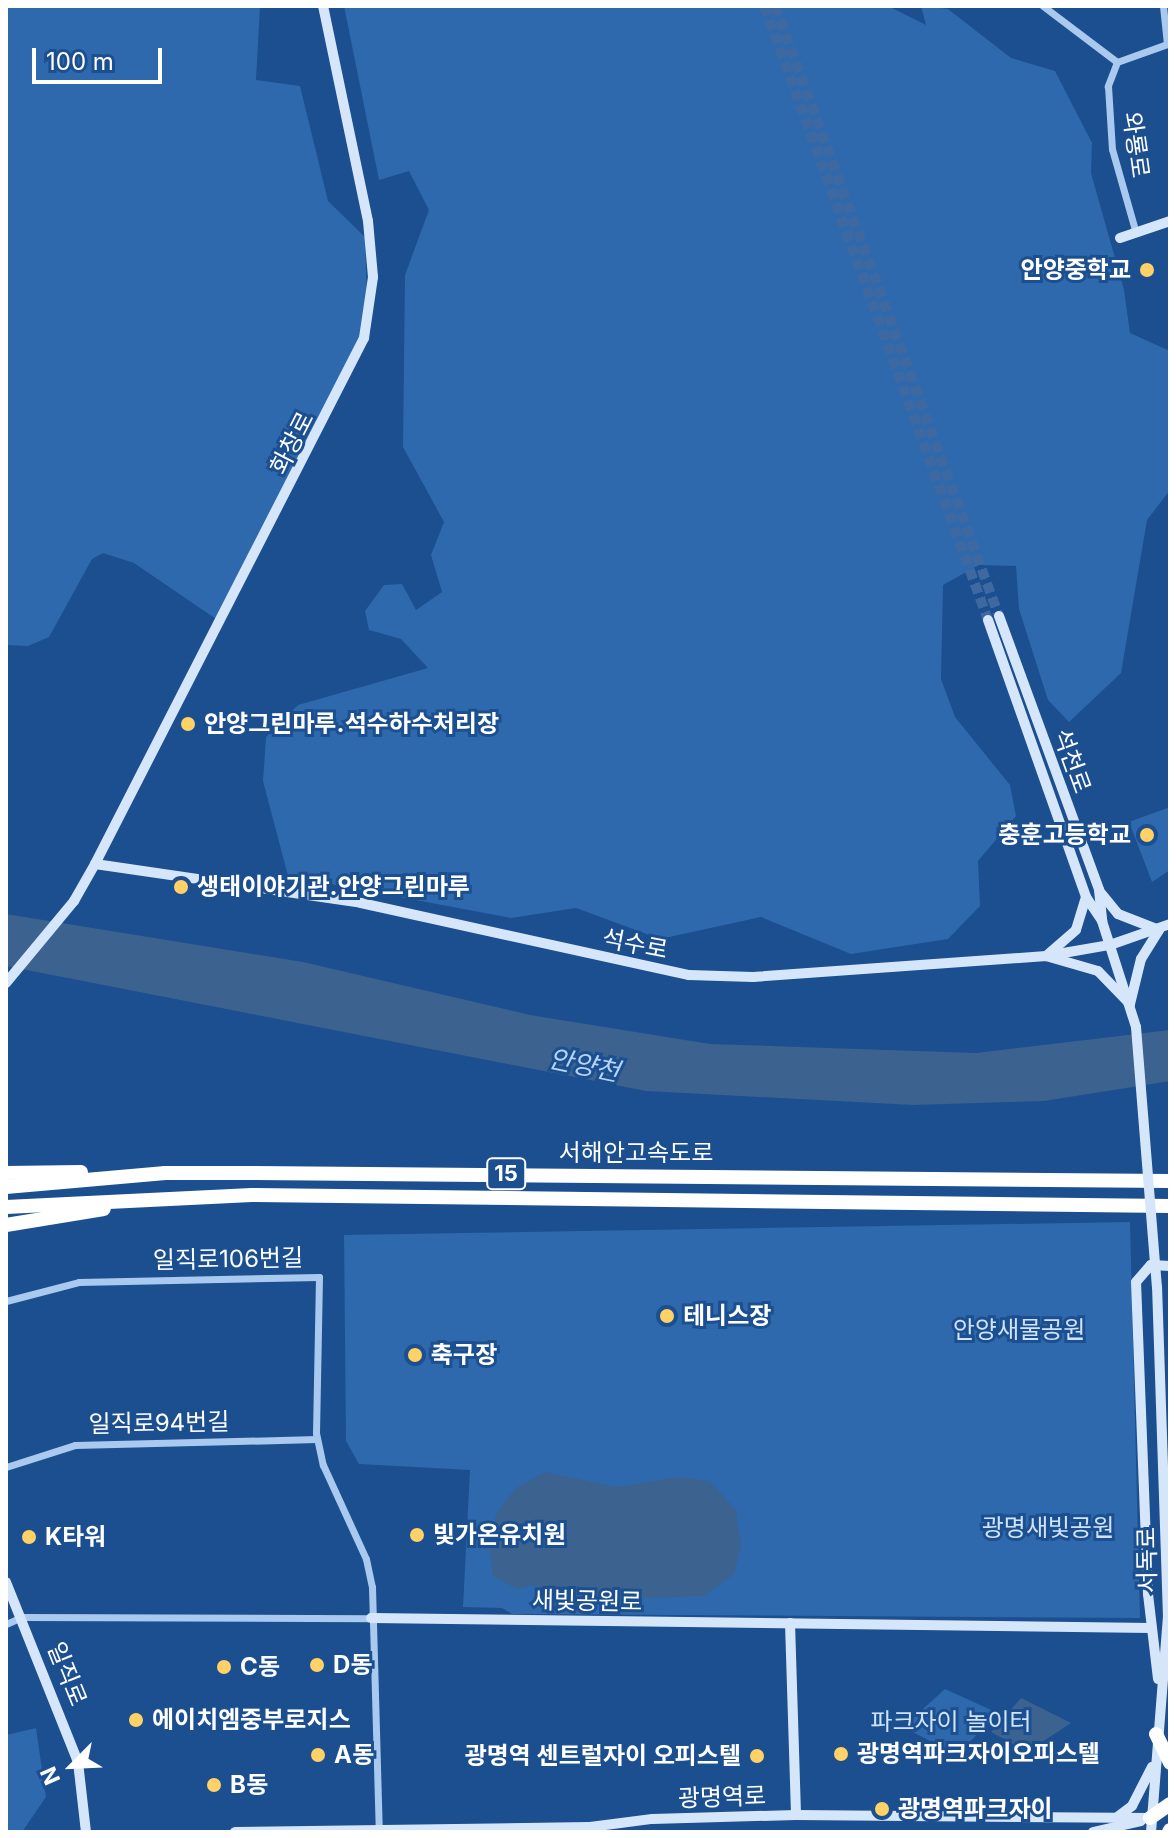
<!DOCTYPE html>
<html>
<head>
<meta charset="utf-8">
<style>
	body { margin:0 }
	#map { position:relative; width:1176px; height:1838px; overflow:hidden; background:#1b4f8f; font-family:Inter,"Noto Sans KR",sans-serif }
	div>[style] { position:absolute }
	.green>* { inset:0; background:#2e69ad }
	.water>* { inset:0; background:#3c6290 }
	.secondary-tunnel>* { height:10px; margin-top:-5px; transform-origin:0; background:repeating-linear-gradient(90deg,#3d69a0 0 10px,transparent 0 15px) }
	.street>* { height:7px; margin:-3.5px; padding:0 3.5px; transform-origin:3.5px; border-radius:3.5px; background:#a9c9ee }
	.secondary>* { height:10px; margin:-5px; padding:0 5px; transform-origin:5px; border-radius:5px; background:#d6e6fa }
	.highway>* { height:14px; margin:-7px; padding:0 7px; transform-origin:7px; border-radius:7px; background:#fff }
	.secondary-bridge>* { height:10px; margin:-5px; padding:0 5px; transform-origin:5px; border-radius:5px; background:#d6e6fa }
	.dots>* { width:22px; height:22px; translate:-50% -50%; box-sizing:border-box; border:4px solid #1b4f8f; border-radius:50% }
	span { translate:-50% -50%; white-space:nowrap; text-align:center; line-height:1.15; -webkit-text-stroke:6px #1b4f8f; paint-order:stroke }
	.shield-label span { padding:2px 6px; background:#1b4f8f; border:2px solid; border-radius:6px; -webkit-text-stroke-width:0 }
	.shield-label { font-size:22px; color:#fff; font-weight:700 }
	.street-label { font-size:24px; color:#fff }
	.poi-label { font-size:24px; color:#fff; font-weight:700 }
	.right { translate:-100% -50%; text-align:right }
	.left { translate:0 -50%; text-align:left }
	.park-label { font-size:24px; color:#cfe3fa }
	.water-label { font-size:26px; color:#b5d3f5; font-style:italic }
	.frame { position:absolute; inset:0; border:8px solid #fff; pointer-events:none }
	.north { position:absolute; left:32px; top:1726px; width:80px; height:80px; -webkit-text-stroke:6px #1b4f8f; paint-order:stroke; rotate:246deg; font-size:22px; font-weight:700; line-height:32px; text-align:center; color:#fff }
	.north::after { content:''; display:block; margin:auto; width:28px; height:36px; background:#fff; clip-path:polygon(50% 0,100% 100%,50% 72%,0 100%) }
	.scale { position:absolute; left:32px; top:48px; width:130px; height:36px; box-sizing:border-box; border:4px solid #fff; border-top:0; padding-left:10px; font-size:24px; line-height:28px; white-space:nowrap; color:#fff; -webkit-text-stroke:6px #1b4f8f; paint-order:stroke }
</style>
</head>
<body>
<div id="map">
	<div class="green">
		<div style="clip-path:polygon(6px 6px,260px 6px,256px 80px,300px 86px,328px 201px,365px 237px,367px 298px,360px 338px,216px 619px,134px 563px,103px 553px,92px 559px,49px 637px,28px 646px,6px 645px)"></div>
		<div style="clip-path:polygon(344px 6px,888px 6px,926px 25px,921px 6px,927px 6px,948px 9px,1011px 58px,1055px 71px,1092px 143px,1091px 173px,1124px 290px,1130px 333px,1170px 351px,1170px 490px,1147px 520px,1121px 673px,1069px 722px,1048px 700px,1019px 609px,1016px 566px,979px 565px,943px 585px,941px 679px,955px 717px,1010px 785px,1016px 816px,978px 861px,980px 906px,948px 939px,851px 954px,761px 917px,660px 939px,576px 908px,511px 918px,288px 876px,263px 781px,266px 737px,298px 705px,428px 668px,401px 639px,369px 630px,365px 611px,384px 585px,402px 584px,416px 610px,442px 592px,431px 555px,444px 522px,403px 447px,405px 275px,429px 210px,409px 171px,379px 180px)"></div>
		<div style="clip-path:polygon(1170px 807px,1170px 870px,1152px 882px,1129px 822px)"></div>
		<div style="clip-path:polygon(1130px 1222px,1140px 1618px,512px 1614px,502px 1608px,463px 1607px,470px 1470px,359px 1464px,346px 1441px,344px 1235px)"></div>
		<div style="clip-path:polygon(945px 1689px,998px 1713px,957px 1755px,903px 1727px)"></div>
		<div style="clip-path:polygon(36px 1728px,46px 1797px,22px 1832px,6px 1832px,6px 1735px)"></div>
	</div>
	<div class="water">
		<div style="clip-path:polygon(6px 914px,303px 962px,530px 1015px,710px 1044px,976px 1053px,1170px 1030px,1170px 1081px,1044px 1101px,913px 1105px,646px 1091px,6px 966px)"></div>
		<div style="clip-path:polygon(545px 1472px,617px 1487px,677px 1477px,710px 1481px,736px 1510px,741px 1545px,734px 1574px,704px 1596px,604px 1599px,553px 1595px,533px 1585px,517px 1589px,493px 1576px,489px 1542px,496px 1514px,515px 1489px)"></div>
		<div style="clip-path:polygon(1021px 1698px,1071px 1723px,1027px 1752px,991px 1732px)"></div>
	</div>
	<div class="secondary-tunnel">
		<div style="left:764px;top:6px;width:654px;rotate:69.96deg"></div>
		<div style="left:775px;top:6px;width:650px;rotate:69.84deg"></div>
	</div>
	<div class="street">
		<div style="left:1043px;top:6px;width:93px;rotate:37.1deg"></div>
		<div style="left:1117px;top:62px;width:56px;rotate:-19.7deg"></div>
		<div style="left:1163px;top:6px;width:37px;rotate:84deg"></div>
		<div style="left:1117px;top:62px;width:26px;rotate:111deg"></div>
		<div style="left:1108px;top:86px;width:63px;rotate:86.4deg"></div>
		<div style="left:1112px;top:149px;width:87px;rotate:74.1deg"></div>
		<div style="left:6px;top:1301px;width:75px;rotate:-14.6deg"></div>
		<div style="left:79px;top:1282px;width:240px;rotate:-1.2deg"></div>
		<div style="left:319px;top:1277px;width:156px;rotate:91.1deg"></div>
		<div style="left:316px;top:1433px;width:33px;rotate:78deg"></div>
		<div style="left:323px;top:1465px;width:103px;rotate:65.4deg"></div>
		<div style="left:366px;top:1559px;width:29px;rotate:78deg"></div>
		<div style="left:372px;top:1587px;width:245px;rotate:88.4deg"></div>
		<div style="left:6px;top:1467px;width:72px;rotate:-17.7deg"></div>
		<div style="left:75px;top:1445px;width:242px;rotate:-1.4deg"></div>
		<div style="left:6px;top:1624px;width:17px;rotate:-24deg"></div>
		<div style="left:22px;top:1617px;width:349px;rotate:0.2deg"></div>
	</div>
	<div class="secondary">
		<div style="left:1120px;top:238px;width:53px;rotate:-18.8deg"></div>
		<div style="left:999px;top:616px;width:292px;rotate:69.9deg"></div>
		<div style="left:1099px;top:890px;width:31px;rotate:84deg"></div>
		<div style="left:1102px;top:921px;width:111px;rotate:72.2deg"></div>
		<div style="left:988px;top:620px;width:294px;rotate:70.5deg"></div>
		<div style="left:1086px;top:897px;width:29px;rotate:56deg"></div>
		<div style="left:95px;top:864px;width:269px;rotate:8.3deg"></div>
		<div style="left:361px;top:903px;width:336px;rotate:12.4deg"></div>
		<div style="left:689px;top:975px;width:64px;rotate:1.8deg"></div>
		<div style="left:753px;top:977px;width:294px;rotate:-4.1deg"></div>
		<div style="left:1046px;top:956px;width:65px;rotate:-9.8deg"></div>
		<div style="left:1110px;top:945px;width:64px;rotate:-19.3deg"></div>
		<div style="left:1086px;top:897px;width:34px;rotate:107deg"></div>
		<div style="left:1076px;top:930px;width:40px;rotate:139deg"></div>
		<div style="left:1046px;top:956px;width:54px;rotate:16.1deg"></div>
		<div style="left:1098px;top:971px;width:46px;rotate:45.9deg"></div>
		<div style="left:1130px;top:1004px;width:46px;rotate:-76.3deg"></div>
		<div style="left:1141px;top:959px;width:34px;rotate:-58deg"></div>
		<div style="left:1159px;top:930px;width:44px;rotate:-158.7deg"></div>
		<div style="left:1118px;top:914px;width:26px;rotate:-129deg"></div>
		<div style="left:6px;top:983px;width:107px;rotate:-50.3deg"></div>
		<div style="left:74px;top:901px;width:43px;rotate:-60.4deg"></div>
		<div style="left:95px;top:864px;width:591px;rotate:-62.91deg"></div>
		<div style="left:364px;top:338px;width:62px;rotate:-81.6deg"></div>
		<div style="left:373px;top:277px;width:56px;rotate:-95.1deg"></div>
		<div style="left:368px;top:221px;width:220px;rotate:-101.8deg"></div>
		<div style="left:6px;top:1582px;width:194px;rotate:68.2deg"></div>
		<div style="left:78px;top:1762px;width:70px;rotate:83.5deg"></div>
		<div style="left:371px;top:1618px;width:780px;rotate:0.73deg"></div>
		<div style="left:790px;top:1623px;width:192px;rotate:88.2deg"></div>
		<div style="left:1158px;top:1679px;width:86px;rotate:-96.7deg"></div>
		<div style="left:1148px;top:1594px;width:312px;rotate:-92.2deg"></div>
		<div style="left:1136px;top:1282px;width:23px;rotate:-49deg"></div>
		<div style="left:1151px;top:1265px;width:19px;rotate:3deg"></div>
		<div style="left:1116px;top:1818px;width:20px;rotate:-37deg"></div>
		<div style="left:1132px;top:1806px;width:44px;rotate:-62.9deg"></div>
		<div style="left:235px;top:1832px;width:355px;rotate:-0.8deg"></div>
		<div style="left:590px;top:1827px;width:63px;rotate:-7.4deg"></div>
		<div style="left:652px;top:1819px;width:144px;rotate:-1.6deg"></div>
		<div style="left:796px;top:1815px;width:354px;rotate:0.5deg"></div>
		<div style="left:1093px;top:1832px;width:49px;rotate:-12.9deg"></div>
		<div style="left:1151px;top:1832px;width:216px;rotate:-85.5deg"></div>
		<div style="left:1168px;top:1617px;width:330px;rotate:-91.9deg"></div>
	</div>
	<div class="highway">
		<div style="left:6px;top:1173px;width:75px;rotate:-0.8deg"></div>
		<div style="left:6px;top:1187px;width:160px;rotate:-5deg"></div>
		<div style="left:165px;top:1173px;width:89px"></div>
		<div style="left:254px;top:1173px;width:916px;rotate:0.5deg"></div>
		<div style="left:6px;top:1207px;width:246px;rotate:-2.8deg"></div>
		<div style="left:252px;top:1195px;width:918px;rotate:0.69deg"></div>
		<div style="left:6px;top:1225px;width:99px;rotate:-9.3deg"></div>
		<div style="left:1156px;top:1734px;width:32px;rotate:64deg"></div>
		<div style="left:1150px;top:1818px;width:24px;rotate:-35deg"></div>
		<div style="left:1169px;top:1832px;width:2px;rotate:-63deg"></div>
	</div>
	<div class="secondary-bridge">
		<div style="left:1136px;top:1027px;width:261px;rotate:85.4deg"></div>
	</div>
	<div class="dots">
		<div style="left:1147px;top:270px;background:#ffd166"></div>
		<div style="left:188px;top:724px;background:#ffd166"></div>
		<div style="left:1147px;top:835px;background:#ffd166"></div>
		<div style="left:181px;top:887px;background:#ffd166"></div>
		<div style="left:667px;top:1316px;background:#ffd166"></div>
		<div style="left:415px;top:1355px;background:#ffd166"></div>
		<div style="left:417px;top:1535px;background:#ffd166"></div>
		<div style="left:29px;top:1537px;background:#ffd166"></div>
		<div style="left:317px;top:1665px;background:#ffd166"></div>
		<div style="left:224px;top:1667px;background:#ffd166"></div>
		<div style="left:136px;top:1720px;background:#ffd166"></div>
		<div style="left:841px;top:1754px;background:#ffd166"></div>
		<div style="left:318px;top:1755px;background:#ffd166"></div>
		<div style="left:757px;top:1756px;background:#ffd166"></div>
		<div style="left:214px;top:1785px;background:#ffd166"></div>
		<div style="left:882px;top:1809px;background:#ffd166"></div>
	</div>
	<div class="shield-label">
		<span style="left:506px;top:1174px">15</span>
	</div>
	<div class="street-label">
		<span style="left:1136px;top:145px;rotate:82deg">와룡로</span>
		<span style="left:292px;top:443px;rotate:-63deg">화창로</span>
		<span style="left:1072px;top:761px;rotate:70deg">석천로</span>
		<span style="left:635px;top:944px;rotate:11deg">석수로</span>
		<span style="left:636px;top:1153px">서해안고속도로</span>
		<span style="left:228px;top:1259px;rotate:-1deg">일직로106번길</span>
		<span style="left:159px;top:1423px;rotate:-1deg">일직로94번길</span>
		<span style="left:1147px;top:1560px;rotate:-91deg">서독로</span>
		<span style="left:587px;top:1601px;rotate:1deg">새빛공원로</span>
		<span style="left:67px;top:1674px;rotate:68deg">일직로</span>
		<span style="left:722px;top:1797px;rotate:-2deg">광명역로</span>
	</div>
	<div class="poi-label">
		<span class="right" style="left:1131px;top:270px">안양중학교</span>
		<span class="left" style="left:204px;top:724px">안양그린마루.석수하수처리장</span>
		<span class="right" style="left:1131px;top:835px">충훈고등학교</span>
		<span class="left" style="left:197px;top:887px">생태이야기관.안양그린마루</span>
		<span class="left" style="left:683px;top:1316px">테니스장</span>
		<span class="left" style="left:431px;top:1355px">축구장</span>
		<span class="left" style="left:433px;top:1535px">빛가온유치원</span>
		<span class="left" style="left:45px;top:1537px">K타워</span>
		<span class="left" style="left:333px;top:1665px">D동</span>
		<span class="left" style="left:240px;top:1667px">C동</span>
		<span class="left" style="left:152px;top:1720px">에이치엠중부로지스</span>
		<span class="left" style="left:857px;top:1754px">광명역파크자이오피스텔</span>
		<span class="left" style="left:334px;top:1755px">A동</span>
		<span class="right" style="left:741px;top:1756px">광명역 센트럴자이 오피스텔</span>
		<span class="left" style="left:230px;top:1785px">B동</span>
		<span class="left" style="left:898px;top:1809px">광명역파크자이</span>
	</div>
	<div class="park-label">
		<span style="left:1019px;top:1330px">안양새물공원</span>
		<span style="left:1048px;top:1528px">광명새빛공원</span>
		<span style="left:951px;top:1722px">파크자이 놀이터</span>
	</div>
	<div class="water-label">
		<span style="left:584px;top:1065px;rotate:12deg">안양천</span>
	</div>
	<div class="frame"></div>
	<div class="north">N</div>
	<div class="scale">100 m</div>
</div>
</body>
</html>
